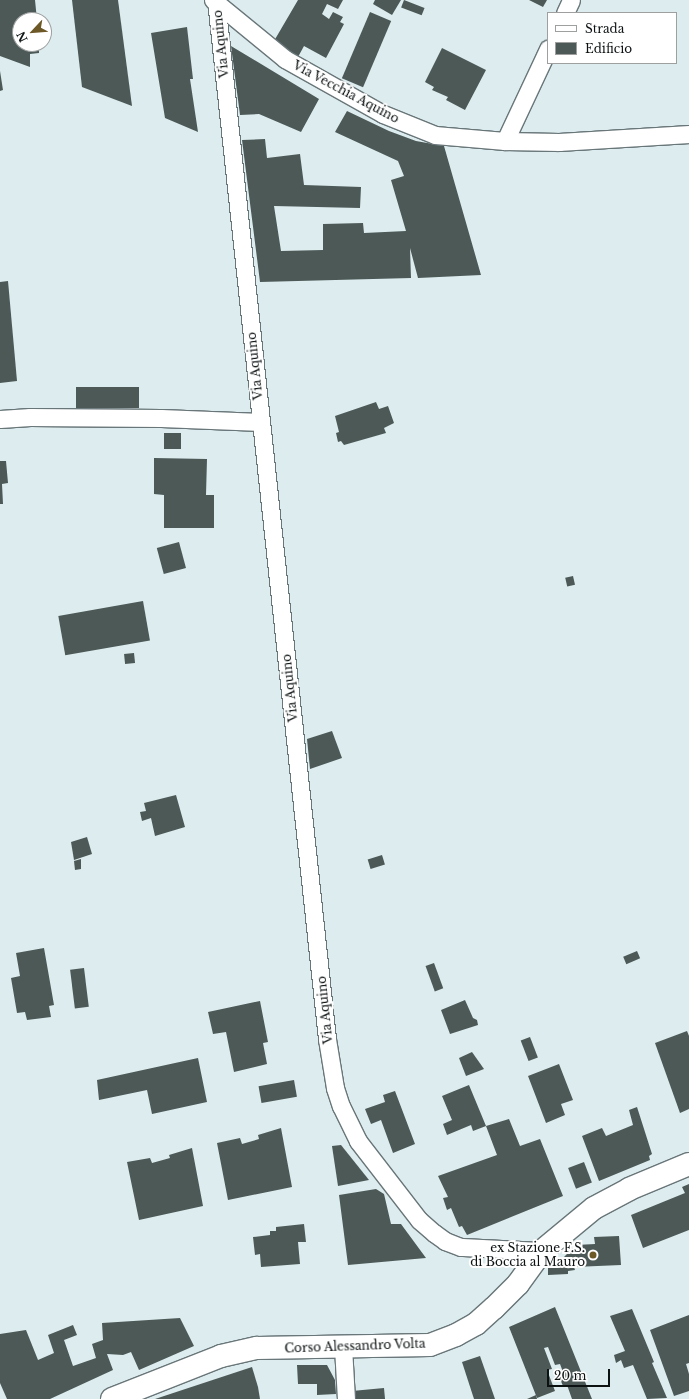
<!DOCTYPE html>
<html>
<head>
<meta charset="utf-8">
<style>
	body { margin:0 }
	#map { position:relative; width:689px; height:1399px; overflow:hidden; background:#ddecef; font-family:"Libre Baskerville",serif }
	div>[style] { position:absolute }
	.building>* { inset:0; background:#4c5957; transform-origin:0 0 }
	.roads { filter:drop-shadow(1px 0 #697679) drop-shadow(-1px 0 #697679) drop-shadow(0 1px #697679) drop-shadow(0 -1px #697679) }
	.street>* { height:17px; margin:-8.5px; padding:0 8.5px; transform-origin:8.5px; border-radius:8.5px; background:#fff }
	.secondary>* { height:22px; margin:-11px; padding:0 11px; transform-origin:11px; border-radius:11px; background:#fff }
	.dots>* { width:11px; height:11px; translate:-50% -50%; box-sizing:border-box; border:2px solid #fff; border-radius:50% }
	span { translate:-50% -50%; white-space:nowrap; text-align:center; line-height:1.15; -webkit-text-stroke:4px #fff; paint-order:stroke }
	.street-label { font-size:12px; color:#0c1112 }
	.poi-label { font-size:12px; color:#0c1112 }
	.right { translate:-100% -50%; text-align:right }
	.legend { position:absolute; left:547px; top:12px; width:130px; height:52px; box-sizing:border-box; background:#fff; border:1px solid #9ea0a0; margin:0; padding:5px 7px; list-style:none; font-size:12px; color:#0c1112 }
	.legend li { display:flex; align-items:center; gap:8px; height:20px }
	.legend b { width:20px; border:1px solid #9ea0a0 }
	.north { position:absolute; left:12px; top:12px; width:40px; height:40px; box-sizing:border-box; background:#fff; border:1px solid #9ea0a0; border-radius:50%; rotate:244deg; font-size:11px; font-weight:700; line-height:16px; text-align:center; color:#0c1112 }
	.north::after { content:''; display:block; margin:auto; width:14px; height:18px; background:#6d5827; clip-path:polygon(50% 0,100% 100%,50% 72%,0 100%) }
	.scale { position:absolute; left:547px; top:1369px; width:63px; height:18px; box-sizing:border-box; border:2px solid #0c1112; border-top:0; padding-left:5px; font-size:12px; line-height:14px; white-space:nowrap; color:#0c1112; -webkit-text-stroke:3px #fff; paint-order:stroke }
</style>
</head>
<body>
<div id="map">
	<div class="building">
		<div style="clip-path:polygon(0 0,35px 0,37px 20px,20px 20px,20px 44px,39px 44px,39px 53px,30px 54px,30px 67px,0 56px)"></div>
		<div style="clip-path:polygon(72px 0,118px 0,132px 106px,82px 87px)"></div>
		<div style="clip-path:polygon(298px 0,343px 0,338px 9px,327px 4px,322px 14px,329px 19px,333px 12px,343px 17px,340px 22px,344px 24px,326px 58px,304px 46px,298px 57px,274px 41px)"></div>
		<div style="clip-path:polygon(375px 0,401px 0,392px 15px,373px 4px)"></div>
		<div style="left:404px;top:0;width:22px;height:8px;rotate:21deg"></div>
		<div style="clip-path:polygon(529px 0,547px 0,543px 7px)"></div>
		<div style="left:370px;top:12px;width:23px;height:72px;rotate:23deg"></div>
		<div style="clip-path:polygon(187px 27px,193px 79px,190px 79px,198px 132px,165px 118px,151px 33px)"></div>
		<div style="clip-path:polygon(231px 46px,319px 99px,301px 132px,259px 114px,240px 115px)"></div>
		<div style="clip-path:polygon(442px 48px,486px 70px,465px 110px,446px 100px,448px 97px,432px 90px,434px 87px,425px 82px)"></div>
		<div style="clip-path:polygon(0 71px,3px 90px,0 91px)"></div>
		<div style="clip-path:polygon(347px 111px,389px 131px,416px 141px,444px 146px,481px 275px,418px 278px,410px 248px,411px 278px,260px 282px,242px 140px,265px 139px,267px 158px,300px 154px,304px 185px,361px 187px,360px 208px,274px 206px,281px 251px,323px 250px,323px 224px,363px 223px,364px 233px,406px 231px,391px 180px,404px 176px,398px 161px,335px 132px)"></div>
		<div style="clip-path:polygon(8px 281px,17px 381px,0 383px,0 282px)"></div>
		<div style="left:76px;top:387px;width:63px;height:21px"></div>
		<div style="clip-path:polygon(376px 402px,379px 409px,388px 406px,394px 423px,384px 428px,386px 433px,344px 445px,341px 441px,338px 442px,336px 433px,339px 432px,335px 416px)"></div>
		<div style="left:164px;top:433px;width:17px;height:16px"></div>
		<div style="clip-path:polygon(154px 458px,207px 459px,206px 495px,214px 495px,214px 528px,164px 528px,164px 495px,154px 494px)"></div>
		<div style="clip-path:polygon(0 461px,6px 461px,8px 483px,2px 484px,3px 504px,0 504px)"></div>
		<div style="left:179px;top:542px;width:27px;height:23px;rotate:75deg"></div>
		<div style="left:573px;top:576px;width:9px;height:8px;rotate:77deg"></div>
		<div style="left:143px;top:601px;width:40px;height:86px;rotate:80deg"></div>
		<div style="left:134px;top:653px;width:10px;height:10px;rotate:84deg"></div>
		<div style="clip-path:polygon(332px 731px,342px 758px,310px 769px,307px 739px)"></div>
		<div style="clip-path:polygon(176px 795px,185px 827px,155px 836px,151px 818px,142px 821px,140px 812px,146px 811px,144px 803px)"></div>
		<div style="clip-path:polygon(87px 837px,92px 854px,74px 860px,71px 842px)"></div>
		<div style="left:382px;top:855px;width:10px;height:15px;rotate:73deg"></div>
		<div style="clip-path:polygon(81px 859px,81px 869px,75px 870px,74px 861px)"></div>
		<div style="clip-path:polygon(44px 948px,54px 1005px,49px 1006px,51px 1017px,27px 1020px,25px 1012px,17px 1013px,11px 978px,20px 976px,16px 953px)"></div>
		<div style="left:637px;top:951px;width:8px;height:15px;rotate:67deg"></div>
		<div style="left:434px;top:963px;width:27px;height:9px;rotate:70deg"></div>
		<div style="left:84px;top:968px;width:39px;height:14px;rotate:83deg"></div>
		<div style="clip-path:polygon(465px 1000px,473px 1018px,477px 1020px,478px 1025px,450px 1034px,441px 1010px)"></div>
		<div style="clip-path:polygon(260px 1001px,268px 1042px,263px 1043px,267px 1064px,234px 1072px,226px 1032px,213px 1034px,208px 1012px)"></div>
		<div style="clip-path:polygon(687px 1031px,689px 1036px,689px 1109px,680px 1113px,655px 1043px)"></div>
		<div style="left:530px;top:1037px;width:22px;height:10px;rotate:69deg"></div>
		<div style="clip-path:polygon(472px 1052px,484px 1069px,466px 1076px,459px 1058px)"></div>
		<div style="clip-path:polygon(198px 1058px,207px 1102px,152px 1114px,147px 1090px,99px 1100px,97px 1080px)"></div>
		<div style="clip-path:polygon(559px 1064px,573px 1100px,561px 1104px,565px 1115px,546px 1123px,528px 1076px)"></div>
		<div style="left:294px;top:1080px;width:17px;height:36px;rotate:80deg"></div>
		<div style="clip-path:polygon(469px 1085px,486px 1126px,473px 1131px,471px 1125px,447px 1135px,443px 1124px,452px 1120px,442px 1096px)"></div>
		<div style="clip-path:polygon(395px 1091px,415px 1144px,393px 1153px,381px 1120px,371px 1124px,365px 1109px,385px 1102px,383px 1095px)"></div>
		<div style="clip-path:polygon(637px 1107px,652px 1154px,649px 1156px,650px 1160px,599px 1181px,582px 1136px,602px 1128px,606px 1136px,633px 1125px,629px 1110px)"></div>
		<div style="clip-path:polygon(509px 1119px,520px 1146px,540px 1139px,563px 1196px,467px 1235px,462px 1226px,459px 1227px,451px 1208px,447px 1210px,443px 1198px,448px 1197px,438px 1176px,497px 1155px,486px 1126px)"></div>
		<div style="clip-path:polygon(281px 1128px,292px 1187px,228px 1200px,217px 1143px,240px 1138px,242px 1144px,259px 1139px,258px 1135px)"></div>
		<div style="clip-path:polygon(341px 1145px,369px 1180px,338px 1186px,332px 1146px)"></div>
		<div style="clip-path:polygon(192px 1148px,203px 1206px,139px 1220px,127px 1162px,150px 1158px,152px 1163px,170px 1158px,169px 1155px)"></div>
		<div style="left:584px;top:1162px;width:22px;height:17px;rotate:69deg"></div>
		<div style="clip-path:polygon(689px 1184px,689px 1230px,643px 1248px,631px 1215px,685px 1193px,682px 1187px)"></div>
		<div style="clip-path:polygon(376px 1189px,384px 1194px,391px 1224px,401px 1224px,426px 1258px,348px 1265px,339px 1195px)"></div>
		<div style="clip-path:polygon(304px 1224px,306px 1242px,298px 1242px,300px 1264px,261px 1267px,260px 1254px,255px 1255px,253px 1237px,270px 1235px,270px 1231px,276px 1231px,276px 1227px)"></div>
		<div style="clip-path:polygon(619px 1236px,621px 1265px,574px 1267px,575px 1270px,568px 1271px,568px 1274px,548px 1275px,548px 1266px,555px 1266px,576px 1245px,595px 1244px,594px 1237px)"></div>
		<div style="clip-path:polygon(555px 1307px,592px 1399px,572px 1399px,567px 1385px,563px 1386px,558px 1374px,563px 1372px,560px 1364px,555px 1365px,548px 1347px,544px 1348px,552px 1369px,547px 1370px,555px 1391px,537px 1398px,509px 1327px)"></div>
		<div style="clip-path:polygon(632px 1309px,654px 1362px,652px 1363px,667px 1398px,647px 1399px,633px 1365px,624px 1368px,621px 1360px,616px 1363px,614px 1355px,625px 1351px,610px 1316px)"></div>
		<div style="clip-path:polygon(689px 1315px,689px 1363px,686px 1364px,689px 1374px,689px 1391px,674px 1396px,650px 1330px)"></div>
		<div style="clip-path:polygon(180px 1318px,194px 1346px,139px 1370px,131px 1352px,123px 1355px,107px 1354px,113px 1370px,50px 1399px,7px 1399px,0 1383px,0 1334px,26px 1330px,38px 1360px,54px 1353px,48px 1335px,73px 1325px,77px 1335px,64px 1340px,73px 1366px,96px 1358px,92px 1344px,103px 1340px,102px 1323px)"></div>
		<div style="clip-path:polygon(480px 1356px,495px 1399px,474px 1399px,462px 1362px)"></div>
		<div style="clip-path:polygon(297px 1365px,327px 1365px,335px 1380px,336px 1394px,317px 1395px,317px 1384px,298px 1384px)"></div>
		<div style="clip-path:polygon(252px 1367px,258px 1387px,260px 1399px,155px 1399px)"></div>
		<div style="clip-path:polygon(384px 1388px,385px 1399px,352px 1399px,352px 1391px)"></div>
		<div style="clip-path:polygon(536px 1395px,537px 1399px,527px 1399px)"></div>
	</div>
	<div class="roads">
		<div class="street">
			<div style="left:213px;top:0;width:93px;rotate:39.3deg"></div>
			<div style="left:285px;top:59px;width:112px;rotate:29.3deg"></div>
			<div style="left:383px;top:114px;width:56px;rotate:22deg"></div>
			<div style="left:435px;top:135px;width:70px;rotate:4.9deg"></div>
			<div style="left:505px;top:141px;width:54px;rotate:1.1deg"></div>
			<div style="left:559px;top:142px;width:130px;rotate:-3.5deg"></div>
			<div style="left:216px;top:0;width:1045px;rotate:83.9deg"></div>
			<div style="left:327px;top:1039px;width:50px;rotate:80.7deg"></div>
			<div style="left:335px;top:1088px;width:19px;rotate:72deg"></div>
			<div style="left:341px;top:1106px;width:39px;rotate:64deg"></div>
			<div style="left:358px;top:1141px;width:100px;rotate:52.3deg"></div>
			<div style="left:419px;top:1220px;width:20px;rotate:41deg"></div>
			<div style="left:434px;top:1233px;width:14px;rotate:36deg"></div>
			<div style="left:445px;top:1241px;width:17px;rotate:21deg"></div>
			<div style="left:461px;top:1247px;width:81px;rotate:2.8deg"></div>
			<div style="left:565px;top:13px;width:14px;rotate:-65deg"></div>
			<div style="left:505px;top:141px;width:102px;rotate:-64.9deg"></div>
			<div style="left:0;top:419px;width:30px;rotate:-4deg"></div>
			<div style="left:30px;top:417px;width:131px;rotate:0.4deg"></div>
			<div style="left:161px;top:418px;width:100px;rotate:2.3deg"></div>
			<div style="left:343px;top:1347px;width:52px;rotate:86.7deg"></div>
		</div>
		<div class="secondary">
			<div style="left:112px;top:1399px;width:117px;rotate:-21.5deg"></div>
			<div style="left:221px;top:1356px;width:37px;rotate:-13deg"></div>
			<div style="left:257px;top:1348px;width:173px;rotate:-1deg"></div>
			<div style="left:430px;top:1345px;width:28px;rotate:-21deg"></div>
			<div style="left:456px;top:1335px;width:23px;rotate:-29deg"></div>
			<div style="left:476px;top:1324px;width:24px;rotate:-42deg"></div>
			<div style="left:494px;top:1308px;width:34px;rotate:-45deg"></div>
			<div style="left:518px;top:1284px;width:41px;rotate:-54deg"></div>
			<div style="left:542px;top:1251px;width:67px;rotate:-39.6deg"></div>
			<div style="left:594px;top:1208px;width:40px;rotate:-28deg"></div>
			<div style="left:629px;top:1189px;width:65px;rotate:-22.6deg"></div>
		</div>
	</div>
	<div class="dots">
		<div style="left:593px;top:1255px;background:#6d5827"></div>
	</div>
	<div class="street-label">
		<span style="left:221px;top:44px;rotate:-96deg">Via Aquino</span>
		<span style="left:346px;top:92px;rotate:28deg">Via Vecchia Aquino</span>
		<span style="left:255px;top:366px;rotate:-96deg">Via Aquino</span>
		<span style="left:290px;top:688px;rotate:-96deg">Via Aquino</span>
		<span style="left:325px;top:1010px;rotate:-96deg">Via Aquino</span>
		<span style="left:355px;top:1346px;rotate:-2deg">Corso Alessandro Volta</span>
	</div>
	<div class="poi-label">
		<span class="right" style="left:585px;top:1255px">ex Stazione F.S.<br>di Boccia al Mauro</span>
	</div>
	<ul class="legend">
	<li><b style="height:5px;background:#fff"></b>Strada</li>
	<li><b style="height:11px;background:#4c5957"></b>Edificio</li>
	</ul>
	<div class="north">N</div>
	<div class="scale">20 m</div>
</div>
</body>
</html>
